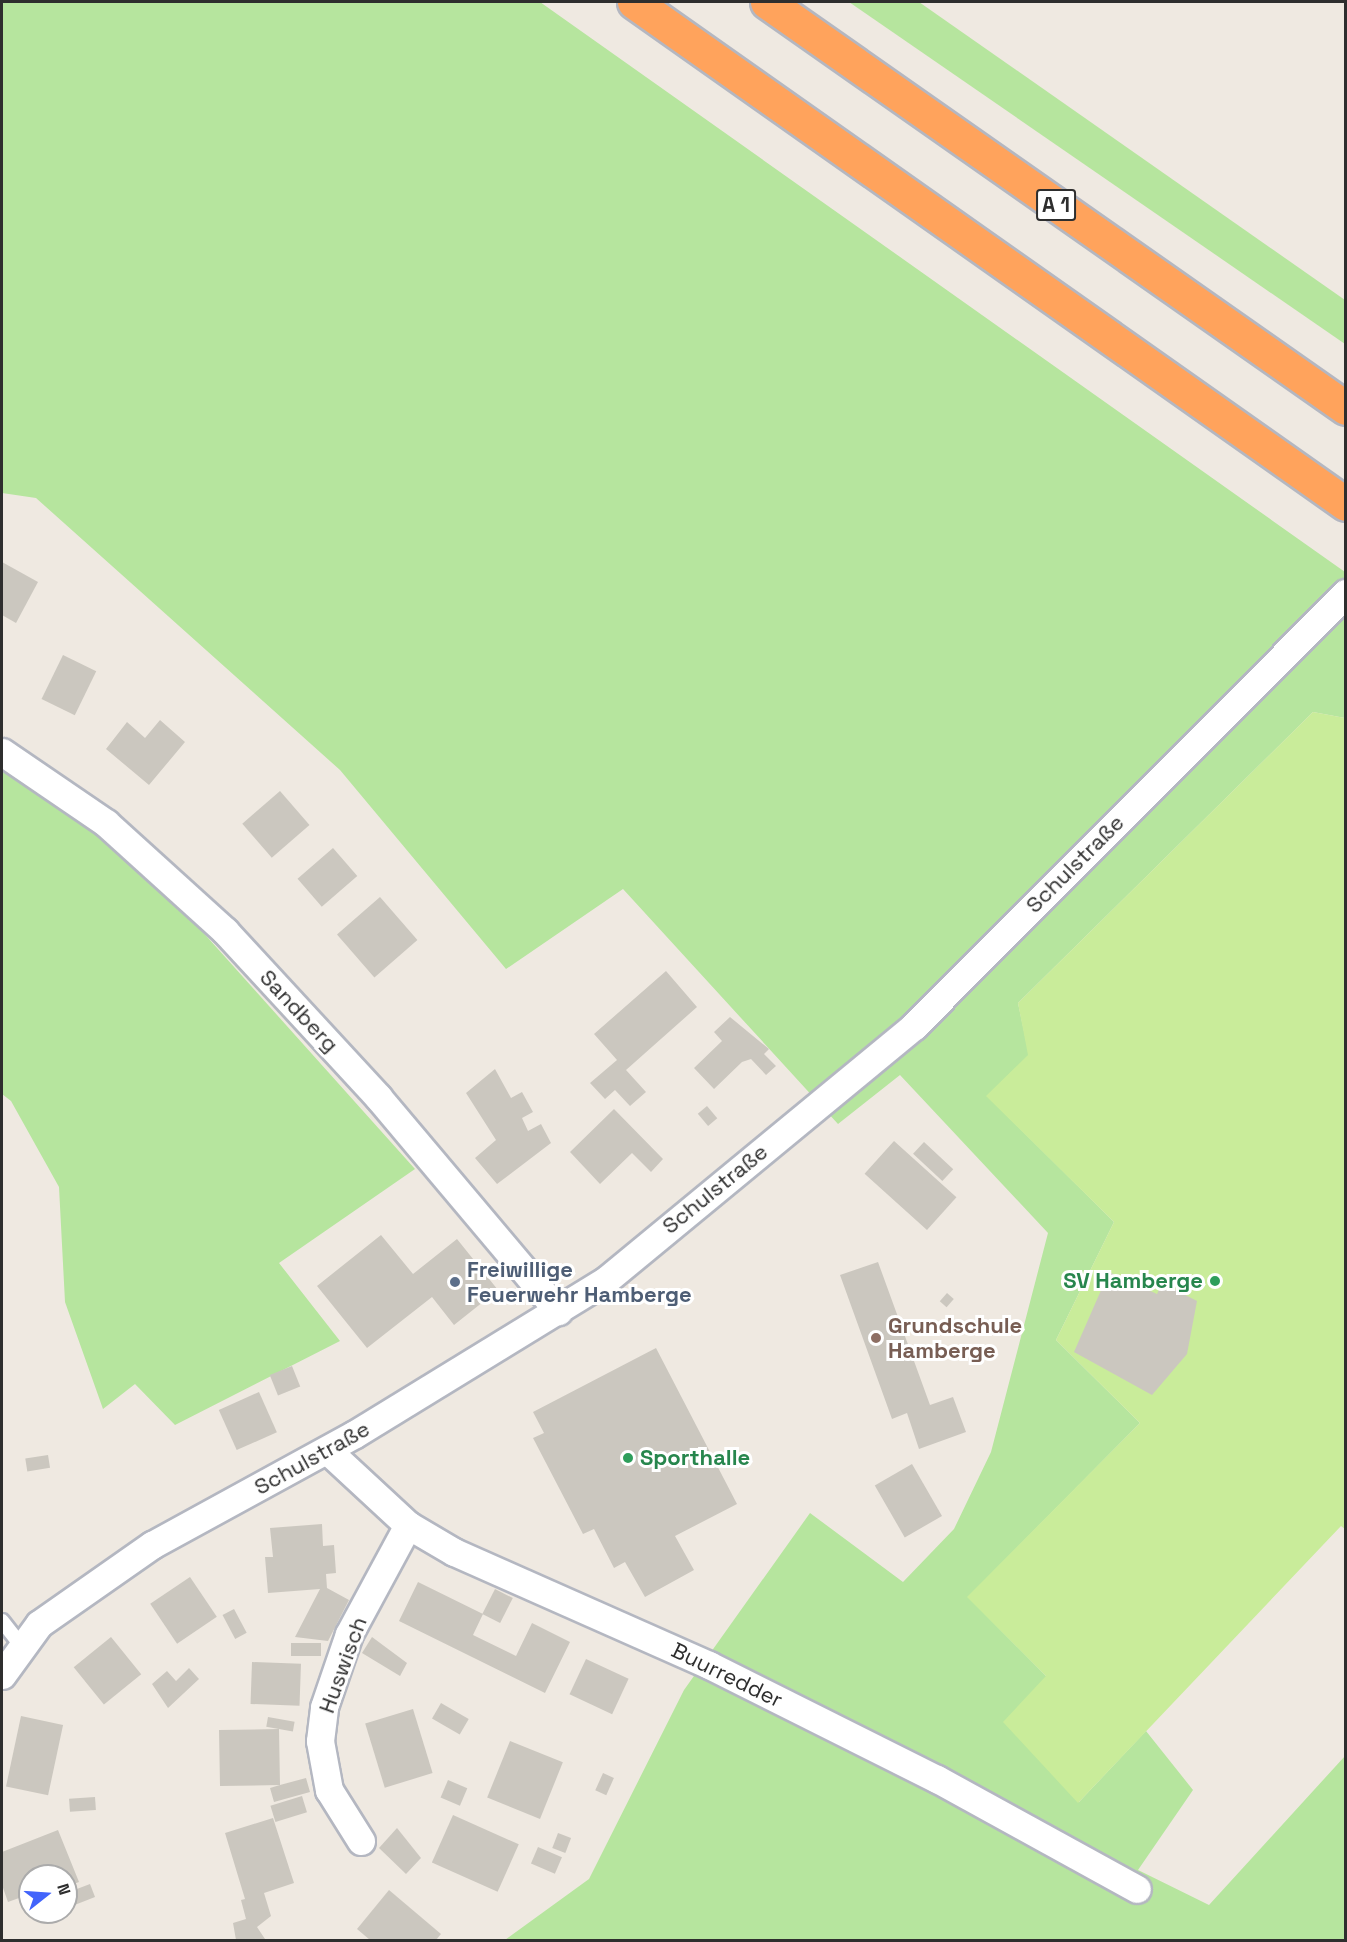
<!DOCTYPE html>
<html>
<head>
<meta charset="utf-8">
<style>
	body { margin:0 }
	#map { position:relative; width:1347px; height:1942px; overflow:hidden; background:#efe9e1; font-family:"Space Grotesk",sans-serif }
	div>[style] { position:absolute }
	.green>* { inset:0; background:#b6e59e }
	.pitch>* { inset:0; background:#c9ec9a }
	.building>* { inset:0; background:#cbc7bf; transform-origin:0 0 }
	.roads { filter:drop-shadow(2px 0 #b4b7c1) drop-shadow(-2px 0 #b4b7c1) drop-shadow(0 2px #b4b7c1) drop-shadow(0 -2px #b4b7c1) }
	.service>* { height:14px; margin:-7px; padding:0 7px; transform-origin:7px; border-radius:7px; background:#fff }
	.minor>* { height:27px; margin:-13.5px; padding:0 13.5px; transform-origin:13.5px; border-radius:13.5px; background:#fff }
	.motorway>* { height:33px; margin:-16.5px; padding:0 16.5px; transform-origin:16.5px; border-radius:16.5px; background:#ffa35c }
	.dots>* { width:16px; height:16px; translate:-50% -50%; box-sizing:border-box; border:3px solid #fff; border-radius:50% }
	span { translate:-50% -50%; white-space:nowrap; text-align:center; line-height:1.15; -webkit-text-stroke:6px #fff; paint-order:stroke }
	.shield-label span { padding:2px 4px; background:#fff; border:2px solid; border-radius:4px; -webkit-text-stroke-width:0 }
	.shield-label { font-size:21px; color:#2e2e2e; font-weight:700 }
	.street-label { font-size:22px; color:#2e2e2e }
	.service-label { font-size:22px; color:#4e5e75; font-weight:700 }
	.left { translate:0 -50%; text-align:left }
	.leisure-label { font-size:22px; color:#27864d; font-weight:700 }
	.right { translate:-100% -50%; text-align:right }
	.education-label { font-size:22px; color:#785e54; font-weight:700 }
	.frame { position:absolute; inset:0; border:3px solid #2e2e2e; pointer-events:none }
	.north { position:absolute; left:18px; top:1864px; width:60px; height:60px; box-sizing:border-box; background:#fff; border:2px solid #ababab; border-radius:50%; rotate:73deg; font-size:16px; font-weight:700; line-height:24px; text-align:center; color:#2e2e2e }
	.north::after { content:''; display:block; margin:auto; width:21px; height:27px; background:#4264fb; clip-path:polygon(50% 0,100% 100%,50% 72%,0 100%) }
</style>
</head>
<body>
<div id="map">
	<div class="green">
		<div style="clip-path:polygon(2px 2px,540px 2px,1345px 572px,1345px 718px,1313px 712px,1018px 1003px,1029px 1055px,987px 1096px,1114px 1222px,1056px 1340px,1140px 1423px,968px 1597px,1046px 1676px,1079px 1802px,1146px 1731px,1193px 1790px,1138px 1870px,1209px 1905px,1345px 1756px,1345px 1940px,505px 1940px,589px 1879px,684px 1690px,810px 1513px,903px 1582px,954px 1529px,991px 1452px,1048px 1233px,900px 1075px,838px 1124px,623px 889px,506px 969px,340px 770px,36px 498px,2px 493px)"></div>
		<div style="clip-path:polygon(849px 2px,919px 2px,1345px 300px,1345px 344px)"></div>
		<div style="clip-path:polygon(2px 768px,52px 796px,140px 862px,415px 1169px,279px 1263px,340px 1341px,175px 1425px,135px 1384px,103px 1409px,65px 1302px,59px 1187px,11px 1101px,2px 1094px)"></div>
	</div>
	<div class="pitch">
		<div style="clip-path:polygon(1313px 712px,1345px 718px,1345px 1529px,1341px 1526px,1078px 1803px,1003px 1722px,1046px 1676px,967px 1597px,1140px 1423px,1056px 1340px,1114px 1222px,986px 1096px,1028px 1055px,1018px 1003px)"></div>
	</div>
	<div class="building">
		<div style="clip-path:polygon(2px 562px,38px 582px,16px 623px,2px 615px)"></div>
		<div style="left:63px;top:655px;width:37px;height:49px;rotate:26deg"></div>
		<div style="clip-path:polygon(160px 720px,185px 742px,149px 785px,106px 749px,127px 722px,145px 738px)"></div>
		<div style="left:280px;top:791px;width:45px;height:50px;rotate:49deg"></div>
		<div style="left:333px;top:848px;width:37px;height:47px;rotate:49deg"></div>
		<div style="left:380px;top:897px;width:57px;height:57px;rotate:49deg"></div>
		<div style="clip-path:polygon(666px 971px,697px 1007px,626px 1070px,646px 1092px,630px 1106px,615px 1090px,605px 1099px,590px 1083px,617px 1060px,594px 1034px)"></div>
		<div style="clip-path:polygon(730px 1017px,769px 1049px,764px 1054px,776px 1066px,766px 1075px,751px 1059px,742px 1062px,714px 1089px,694px 1068px,722px 1041px,714px 1032px)"></div>
		<div style="clip-path:polygon(495px 1069px,511px 1098px,522px 1092px,533px 1112px,522px 1118px,528px 1131px,541px 1124px,551px 1143px,497px 1184px,475px 1158px,496px 1140px,466px 1093px)"></div>
		<div style="left:707px;top:1106px;width:16px;height:12px;rotate:50deg"></div>
		<div style="clip-path:polygon(614px 1109px,663px 1159px,651px 1172px,632px 1153px,600px 1184px,570px 1152px)"></div>
		<div style="left:894px;top:1141px;width:84px;height:44px;rotate:42deg"></div>
		<div style="left:924px;top:1142px;width:40px;height:16px;rotate:43deg"></div>
		<div style="clip-path:polygon(381px 1235px,413px 1274px,457px 1239px,498px 1290px,454px 1325px,432px 1297px,367px 1348px,317px 1286px)"></div>
		<div style="clip-path:polygon(878px 1262px,930px 1405px,953px 1397px,966px 1432px,919px 1449px,907px 1413px,892px 1419px,840px 1275px)"></div>
		<div style="clip-path:polygon(1109px 1272px,1157px 1294px,1162px 1283px,1197px 1301px,1187px 1354px,1152px 1395px,1074px 1352px)"></div>
		<div style="left:947px;top:1293px;width:9px;height:11px;rotate:41deg"></div>
		<div style="clip-path:polygon(656px 1348px,737px 1504px,675px 1536px,694px 1570px,645px 1597px,625px 1562px,614px 1568px,594px 1529px,583px 1534px,533px 1438px,544px 1433px,533px 1412px)"></div>
		<div style="left:292px;top:1366px;width:22px;height:24px;rotate:68deg"></div>
		<div style="left:259px;top:1392px;width:44px;height:44px;rotate:66deg"></div>
		<div style="left:48px;top:1455px;width:13px;height:23px;rotate:81deg"></div>
		<div style="left:912px;top:1464px;width:60px;height:43px;rotate:60deg"></div>
		<div style="clip-path:polygon(322px 1524px,323px 1546px,334px 1545px,336px 1573px,326px 1574px,327px 1588px,349px 1600px,328px 1641px,295px 1637px,320px 1589px,268px 1593px,265px 1557px,273px 1557px,270px 1528px)"></div>
		<div style="left:190px;top:1577px;width:48px;height:48px;rotate:56deg"></div>
		<div style="clip-path:polygon(418px 1582px,483px 1614px,473px 1635px,516px 1656px,532px 1623px,570px 1642px,545px 1693px,399px 1621px)"></div>
		<div style="left:495px;top:1589px;width:20px;height:28px;rotate:27deg"></div>
		<div style="left:234px;top:1609px;width:27px;height:13px;rotate:62deg"></div>
		<div style="left:111px;top:1637px;width:48px;height:48px;rotate:51deg"></div>
		<div style="clip-path:polygon(372px 1637px,407px 1663px,400px 1676px,362px 1653px)"></div>
		<div style="left:291px;top:1643px;width:30px;height:13px"></div>
		<div style="left:586px;top:1659px;width:47px;height:39px;rotate:25deg"></div>
		<div style="left:252px;top:1662px;width:49px;height:42px;rotate:2deg"></div>
		<div style="clip-path:polygon(189px 1668px,199px 1679px,168px 1708px,152px 1684px,167px 1671px,176px 1681px)"></div>
		<div style="left:441px;top:1703px;width:32px;height:18px;rotate:30deg"></div>
		<div style="left:413px;top:1709px;width:67px;height:50px;rotate:73deg"></div>
		<div style="left:21px;top:1716px;width:43px;height:72px;rotate:12deg"></div>
		<div style="left:268px;top:1717px;width:27px;height:10px;rotate:10deg"></div>
		<div style="clip-path:polygon(279px 1729px,280px 1785px,306px 1778px,310px 1792px,274px 1802px,270px 1788px,280px 1785px,220px 1786px,219px 1730px)"></div>
		<div style="left:510px;top:1741px;width:57px;height:61px;rotate:22deg"></div>
		<div style="left:603px;top:1773px;width:12px;height:19px;rotate:24deg"></div>
		<div style="left:448px;top:1780px;width:21px;height:19px;rotate:23deg"></div>
		<div style="left:302px;top:1796px;width:17px;height:33px;rotate:73deg"></div>
		<div style="left:95px;top:1797px;width:13px;height:26px;rotate:86deg"></div>
		<div style="left:453px;top:1815px;width:72px;height:52px;rotate:24deg"></div>
		<div style="clip-path:polygon(273px 1818px,294px 1883px,264px 1893px,271px 1916px,257px 1927px,265px 1939px,236px 1940px,233px 1923px,246px 1919px,241px 1900px,245px 1899px,225px 1833px)"></div>
		<div style="clip-path:polygon(397px 1828px,421px 1858px,406px 1874px,379px 1848px)"></div>
		<div style="clip-path:polygon(58px 1830px,79px 1882px,66px 1887px,66px 1876px,30px 1876px,30px 1894px,8px 1902px,2px 1885px,2px 1852px)"></div>
		<div style="left:558px;top:1833px;width:14px;height:16px;rotate:21deg"></div>
		<div style="left:538px;top:1847px;width:26px;height:18px;rotate:23deg"></div>
		<div style="left:90px;top:1884px;width:14px;height:26px;rotate:69deg"></div>
		<div style="clip-path:polygon(389px 1890px,441px 1934px,436px 1940px,370px 1940px,357px 1929px)"></div>
	</div>
	<div class="roads">
		<div class="service">
			<div style="left:2px;top:1621px;width:33px;rotate:52deg"></div>
		</div>
		<div class="minor">
			<div style="left:2px;top:752px;width:126px;rotate:34.3deg"></div>
			<div style="left:106px;top:823px;width:161px;rotate:42.2deg"></div>
			<div style="left:225px;top:931px;width:226px;rotate:47.3deg"></div>
			<div style="left:378px;top:1097px;width:280px;rotate:49.9deg"></div>
			<div style="left:327px;top:1450px;width:110px;rotate:42.8deg"></div>
			<div style="left:408px;top:1525px;width:53px;rotate:30.4deg"></div>
			<div style="left:454px;top:1552px;width:279px;rotate:23.9deg"></div>
			<div style="left:709px;top:1665px;width:255px;rotate:26.6deg"></div>
			<div style="left:937px;top:1779px;width:228px;rotate:28.8deg"></div>
			<div style="left:2px;top:1675px;width:63px;rotate:-54deg"></div>
			<div style="left:39px;top:1624px;width:138px;rotate:-35deg"></div>
			<div style="left:152px;top:1545px;width:231px;rotate:-28.7deg"></div>
			<div style="left:355px;top:1434px;width:294px;rotate:-31.5deg"></div>
			<div style="left:606px;top:1280px;width:399px;rotate:-39.5deg"></div>
			<div style="left:914px;top:1026px;width:612px;rotate:-45.07deg"></div>
			<div style="left:361px;top:1841px;width:60px;rotate:-122.1deg"></div>
			<div style="left:329px;top:1790px;width:50px;rotate:-100.4deg"></div>
			<div style="left:320px;top:1741px;width:34px;rotate:-83deg"></div>
			<div style="left:324px;top:1707px;width:77px;rotate:-71.1deg"></div>
			<div style="left:349px;top:1634px;width:124px;rotate:-61.6deg"></div>
		</div>
		<div class="motorway">
			<div style="left:634px;top:2px;width:871px;rotate:35.19deg"></div>
			<div style="left:767px;top:2px;width:707px;rotate:35.04deg"></div>
		</div>
	</div>
	<div class="dots">
		<div style="left:1215px;top:1281px;background:#2e9e5b"></div>
		<div style="left:455px;top:1282px;background:#5c6f8a"></div>
		<div style="left:876px;top:1338px;background:#8d6e63"></div>
		<div style="left:628px;top:1458px;background:#2e9e5b"></div>
	</div>
	<div class="shield-label">
		<span style="left:1056px;top:205px">A 1</span>
	</div>
	<div class="street-label">
		<span style="left:1075px;top:864px;rotate:-45deg">Schulstraße</span>
		<span style="left:299px;top:1011px;rotate:47deg">Sandberg</span>
		<span style="left:715px;top:1189px;rotate:-39deg">Schulstraße</span>
		<span style="left:312px;top:1458px;rotate:-29deg">Schulstraße</span>
		<span style="left:343px;top:1665px;rotate:-70deg">Huswisch</span>
		<span style="left:727px;top:1675px;rotate:26deg">Buurredder</span>
	</div>
	<div class="service-label">
		<span class="left" style="left:467px;top:1282px">Freiwillige<br>Feuerwehr Hamberge</span>
	</div>
	<div class="leisure-label">
		<span class="right" style="left:1203px;top:1281px">SV Hamberge</span>
		<span class="left" style="left:640px;top:1458px">Sporthalle</span>
	</div>
	<div class="education-label">
		<span class="left" style="left:888px;top:1338px">Grundschule<br>Hamberge</span>
	</div>
	<div class="frame"></div>
	<div class="north">N</div>
</div>
</body>
</html>
